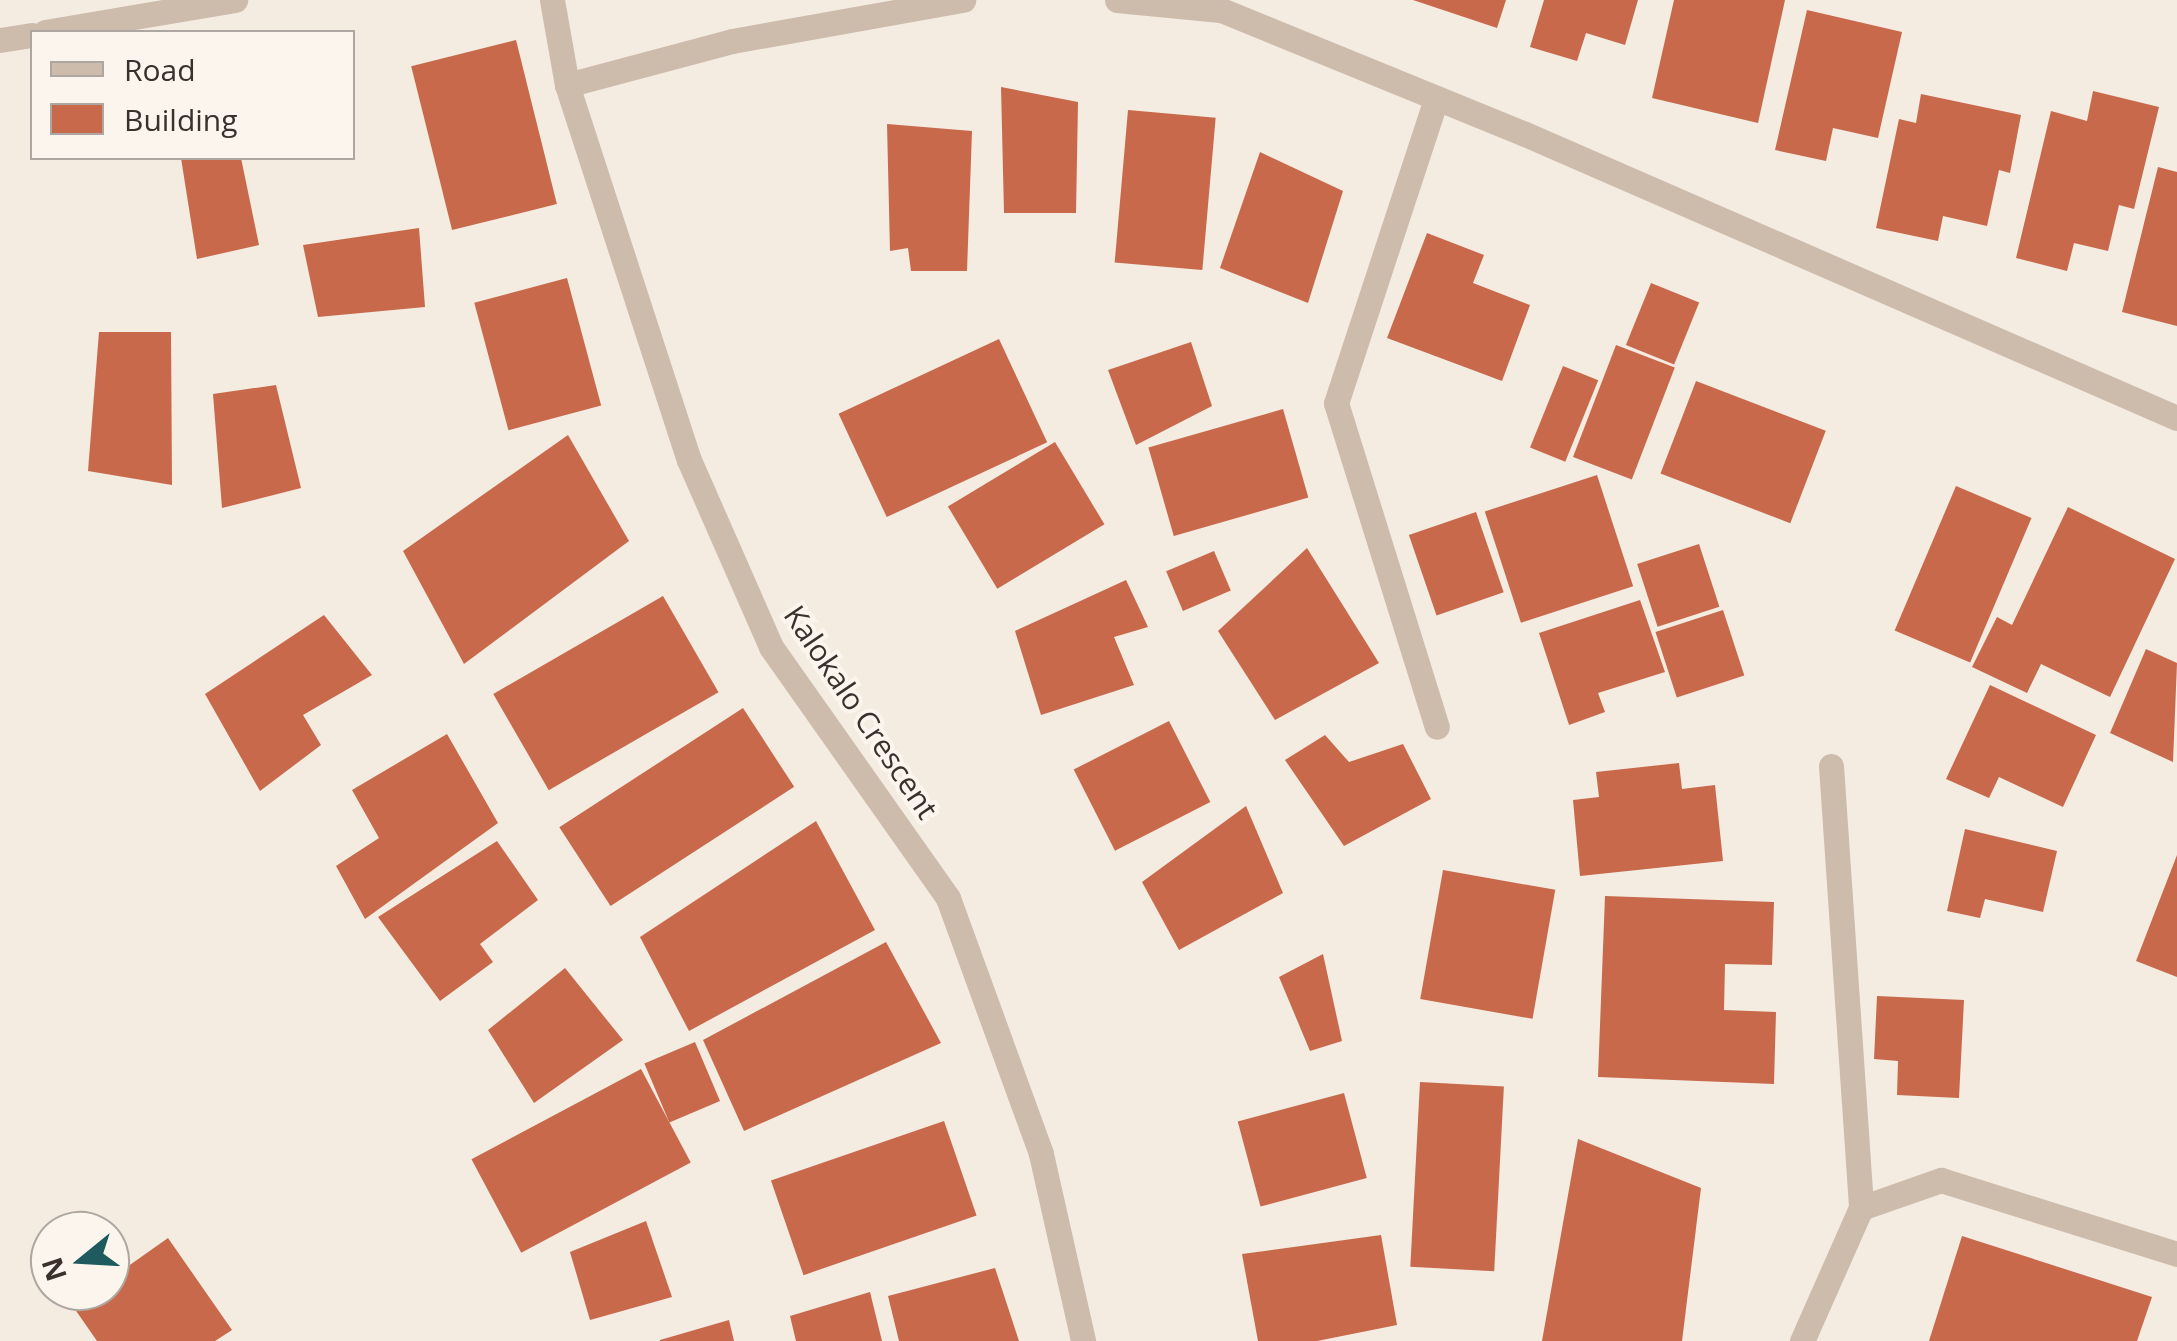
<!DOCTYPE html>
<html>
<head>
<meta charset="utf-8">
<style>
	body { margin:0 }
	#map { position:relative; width:2177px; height:1341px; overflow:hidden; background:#f4ebe1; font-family:"Open Sans",sans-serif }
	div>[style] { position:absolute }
	.building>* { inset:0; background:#c8694b; transform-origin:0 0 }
	.service>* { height:25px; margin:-12.5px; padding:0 12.5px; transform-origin:12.5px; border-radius:12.5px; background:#cdbbac }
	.minor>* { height:25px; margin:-12.5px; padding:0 12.5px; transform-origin:12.5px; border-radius:12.5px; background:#cdbbac }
	.tertiary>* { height:25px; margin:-12.5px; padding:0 12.5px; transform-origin:12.5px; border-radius:12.5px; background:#cdbbac }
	span { translate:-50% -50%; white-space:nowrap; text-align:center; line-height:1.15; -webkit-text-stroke:8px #fbf5ee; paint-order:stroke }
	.street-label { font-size:30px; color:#3b302b }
	.legend { position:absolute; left:30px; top:30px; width:325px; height:130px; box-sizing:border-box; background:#fbf5ee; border:2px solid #aea6a0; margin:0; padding:12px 18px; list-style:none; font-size:30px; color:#3b302b }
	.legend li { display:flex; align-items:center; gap:20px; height:50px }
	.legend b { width:50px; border:2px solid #aea6a0 }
	.north { position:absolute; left:30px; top:1211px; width:100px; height:100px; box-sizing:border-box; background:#fbf5ee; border:2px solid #aea6a0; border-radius:50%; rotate:252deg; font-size:28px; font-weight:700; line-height:40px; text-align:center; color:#3b302b }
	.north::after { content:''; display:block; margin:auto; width:35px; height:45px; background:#1f5a5e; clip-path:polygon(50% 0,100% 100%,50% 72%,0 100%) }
</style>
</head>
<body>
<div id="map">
	<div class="building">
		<div style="clip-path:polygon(1413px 0,1506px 0,1497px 28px)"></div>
		<div style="clip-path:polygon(1544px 0,1638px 0,1625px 45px,1586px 33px,1577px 61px,1530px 47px)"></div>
		<div style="clip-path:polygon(1674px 0,1785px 0,1758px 123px,1652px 98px)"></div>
		<div style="clip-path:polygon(1807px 10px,1902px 32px,1878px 138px,1833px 128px,1826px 161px,1775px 150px)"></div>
		<div style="left:516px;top:40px;width:169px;height:108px;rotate:76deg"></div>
		<div style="clip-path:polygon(1001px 87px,1078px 102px,1076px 213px,1004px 213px)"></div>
		<div style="clip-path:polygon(2093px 91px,2159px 107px,2134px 209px,2119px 205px,2108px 251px,2074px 243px,2067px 271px,2016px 258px,2051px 111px,2087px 121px)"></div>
		<div style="clip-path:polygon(1921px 94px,2021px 115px,2010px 173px,1999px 170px,1987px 226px,1943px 216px,1938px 241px,1876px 228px,1899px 119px,1916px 123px)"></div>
		<div style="left:1128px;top:110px;width:88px;height:153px;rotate:5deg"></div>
		<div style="clip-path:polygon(887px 124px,972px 131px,967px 271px,911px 271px,908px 248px,890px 251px)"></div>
		<div style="clip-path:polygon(1260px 152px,1343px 191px,1308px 303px,1220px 268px)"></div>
		<div style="clip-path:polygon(181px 158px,241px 158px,259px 245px,197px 259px)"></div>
		<div style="clip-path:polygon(2158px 167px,2177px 172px,2177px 326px,2122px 312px)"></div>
		<div style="clip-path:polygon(419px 228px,425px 307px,318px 317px,303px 245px)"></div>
		<div style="clip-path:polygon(1427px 233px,1484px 255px,1473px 283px,1530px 305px,1502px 381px,1387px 338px)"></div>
		<div style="left:567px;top:278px;width:132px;height:96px;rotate:75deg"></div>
		<div style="left:1651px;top:283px;width:52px;height:67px;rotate:22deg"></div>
		<div style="clip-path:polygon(99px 332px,171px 332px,172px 485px,88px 471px)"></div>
		<div style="left:999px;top:339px;width:114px;height:177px;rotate:65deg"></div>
		<div style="clip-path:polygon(1191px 342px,1212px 406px,1136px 445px,1108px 370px)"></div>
		<div style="left:1616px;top:345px;width:63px;height:120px;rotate:21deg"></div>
		<div style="left:1563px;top:366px;width:38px;height:88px;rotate:22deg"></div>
		<div style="left:1696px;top:381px;width:139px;height:99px;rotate:21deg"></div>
		<div style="clip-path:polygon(276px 385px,301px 488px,222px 508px,213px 394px)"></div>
		<div style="left:1283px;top:409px;width:92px;height:140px;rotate:74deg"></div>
		<div style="clip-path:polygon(568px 435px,629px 541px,464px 664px,403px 551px)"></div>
		<div style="left:1055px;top:442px;width:96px;height:125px;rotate:59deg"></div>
		<div style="left:1597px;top:475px;width:117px;height:118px;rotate:72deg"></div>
		<div style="left:1956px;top:486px;width:82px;height:157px;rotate:23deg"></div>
		<div style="clip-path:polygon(2068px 507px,2175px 559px,2110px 697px,2041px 664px,2027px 693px,1972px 667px,1997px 617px,2012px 625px)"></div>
		<div style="left:1476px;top:512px;width:85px;height:71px;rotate:71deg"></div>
		<div style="left:1699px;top:544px;width:66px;height:65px;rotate:72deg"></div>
		<div style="clip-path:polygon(1307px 548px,1379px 663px,1275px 720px,1218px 631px)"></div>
		<div style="left:1214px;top:551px;width:43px;height:52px;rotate:67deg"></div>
		<div style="clip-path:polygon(1126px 580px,1148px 627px,1114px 637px,1134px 685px,1041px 715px,1015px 631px)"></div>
		<div style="left:663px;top:596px;width:111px;height:196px;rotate:60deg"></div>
		<div style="clip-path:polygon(1640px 600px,1665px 672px,1598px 693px,1605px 712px,1569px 725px,1539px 633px)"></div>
		<div style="left:1723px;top:610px;width:69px;height:71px;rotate:72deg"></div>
		<div style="clip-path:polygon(324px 615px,372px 675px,303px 715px,321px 745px,260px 791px,205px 694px)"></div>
		<div style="clip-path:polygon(2146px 649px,2177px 663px,2173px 762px,2110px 733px)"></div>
		<div style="clip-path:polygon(1990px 685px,2096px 735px,2063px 807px,1999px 777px,1989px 798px,1946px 779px)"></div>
		<div style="left:743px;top:708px;width:94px;height:219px;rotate:57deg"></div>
		<div style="left:1169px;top:721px;width:91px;height:107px;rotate:63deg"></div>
		<div style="clip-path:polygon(447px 734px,498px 823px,365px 919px,336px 866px,379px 838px,352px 790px)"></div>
		<div style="clip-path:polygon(1325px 735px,1349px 762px,1403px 744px,1431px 799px,1344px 846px,1285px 760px)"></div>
		<div style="clip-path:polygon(1679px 763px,1682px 789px,1715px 785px,1723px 861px,1580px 876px,1573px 800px,1599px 797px,1596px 772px)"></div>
		<div style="clip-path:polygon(1246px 806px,1283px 893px,1179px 950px,1142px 882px)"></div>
		<div style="clip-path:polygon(816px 821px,875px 930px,689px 1031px,640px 937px)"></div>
		<div style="clip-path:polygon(1965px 829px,2057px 851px,2043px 912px,1985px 899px,1980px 918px,1947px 911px)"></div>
		<div style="clip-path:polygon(497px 841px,538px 900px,480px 944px,493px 962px,440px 1001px,378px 917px)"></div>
		<div style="clip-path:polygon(2177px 855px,2177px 977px,2136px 961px)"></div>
		<div style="left:1443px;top:870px;width:114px;height:131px;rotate:10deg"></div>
		<div style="clip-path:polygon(1605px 896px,1774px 902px,1772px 965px,1725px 964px,1724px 1010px,1776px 1012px,1774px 1084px,1598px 1077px)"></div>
		<div style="clip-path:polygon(886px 942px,941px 1043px,744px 1131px,703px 1040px)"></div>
		<div style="clip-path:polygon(1323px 954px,1342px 1041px,1310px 1051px,1279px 977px)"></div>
		<div style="clip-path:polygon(565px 968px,623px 1040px,534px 1103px,488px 1030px)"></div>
		<div style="clip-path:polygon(1877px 996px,1964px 1000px,1959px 1098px,1897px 1095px,1898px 1061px,1874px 1059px)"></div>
		<div style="left:695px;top:1042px;width:64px;height:55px;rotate:67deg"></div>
		<div style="left:641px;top:1069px;width:106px;height:192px;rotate:62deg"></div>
		<div style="left:1420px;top:1082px;width:84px;height:185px;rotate:3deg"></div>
		<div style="left:1344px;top:1093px;width:88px;height:110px;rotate:75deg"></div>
		<div style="left:944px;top:1121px;width:100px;height:183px;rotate:71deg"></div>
		<div style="clip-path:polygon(1578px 1139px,1701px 1188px,1682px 1341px,1542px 1341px)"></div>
		<div style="clip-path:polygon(646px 1221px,672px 1297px,590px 1320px,570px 1252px)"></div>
		<div style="clip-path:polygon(1381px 1235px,1397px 1325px,1317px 1341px,1258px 1341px,1242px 1254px)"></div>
		<div style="clip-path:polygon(1962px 1236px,2152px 1297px,2137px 1341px,1929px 1341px)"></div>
		<div style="clip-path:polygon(168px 1238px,232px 1330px,215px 1341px,97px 1341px,72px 1305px,92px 1291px,110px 1291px,110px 1279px)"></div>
		<div style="clip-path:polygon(995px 1268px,1019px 1341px,899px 1341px,888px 1296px)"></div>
		<div style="clip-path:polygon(870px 1292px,882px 1341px,796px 1341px,790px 1316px)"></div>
		<div style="clip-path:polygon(729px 1320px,734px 1341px,660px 1341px,660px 1340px)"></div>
	</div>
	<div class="service">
		<div style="left:1436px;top:99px;width:320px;rotate:108.2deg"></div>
		<div style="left:1336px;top:403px;width:339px;rotate:72.7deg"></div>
		<div style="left:1831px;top:766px;width:443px;rotate:86.1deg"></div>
		<div style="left:1861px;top:1208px;width:85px;rotate:-19.3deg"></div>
		<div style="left:1941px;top:1180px;width:247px;rotate:17.4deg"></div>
	</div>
	<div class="minor">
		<div style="left:1117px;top:0;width:104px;rotate:5.5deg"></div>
		<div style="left:1221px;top:10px;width:328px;rotate:22.2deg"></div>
		<div style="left:1525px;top:134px;width:711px;rotate:23.54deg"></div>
		<div style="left:45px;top:32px;width:193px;rotate:-9.6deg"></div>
		<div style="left:0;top:40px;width:32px;rotate:-9deg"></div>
		<div style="left:567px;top:85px;width:171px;rotate:-14.9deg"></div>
		<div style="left:732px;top:41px;width:235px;rotate:-10.1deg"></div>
		<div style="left:1802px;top:1341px;width:145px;rotate:-66.1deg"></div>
	</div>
	<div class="tertiary">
		<div style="left:552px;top:0;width:86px;rotate:80deg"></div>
		<div style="left:567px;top:85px;width:394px;rotate:72deg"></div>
		<div style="left:689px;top:460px;width:204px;rotate:66.3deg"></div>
		<div style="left:771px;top:647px;width:307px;rotate:54.8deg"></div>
		<div style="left:948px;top:898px;width:272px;rotate:70deg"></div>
		<div style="left:1041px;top:1154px;width:192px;rotate:77.3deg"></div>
	</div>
	<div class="street-label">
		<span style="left:861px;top:712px;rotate:56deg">Kalokalo Crescent</span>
	</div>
	<ul class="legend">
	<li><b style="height:12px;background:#cdbbac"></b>Road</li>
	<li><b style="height:28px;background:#c8694b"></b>Building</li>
	</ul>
	<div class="north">N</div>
</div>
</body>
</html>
